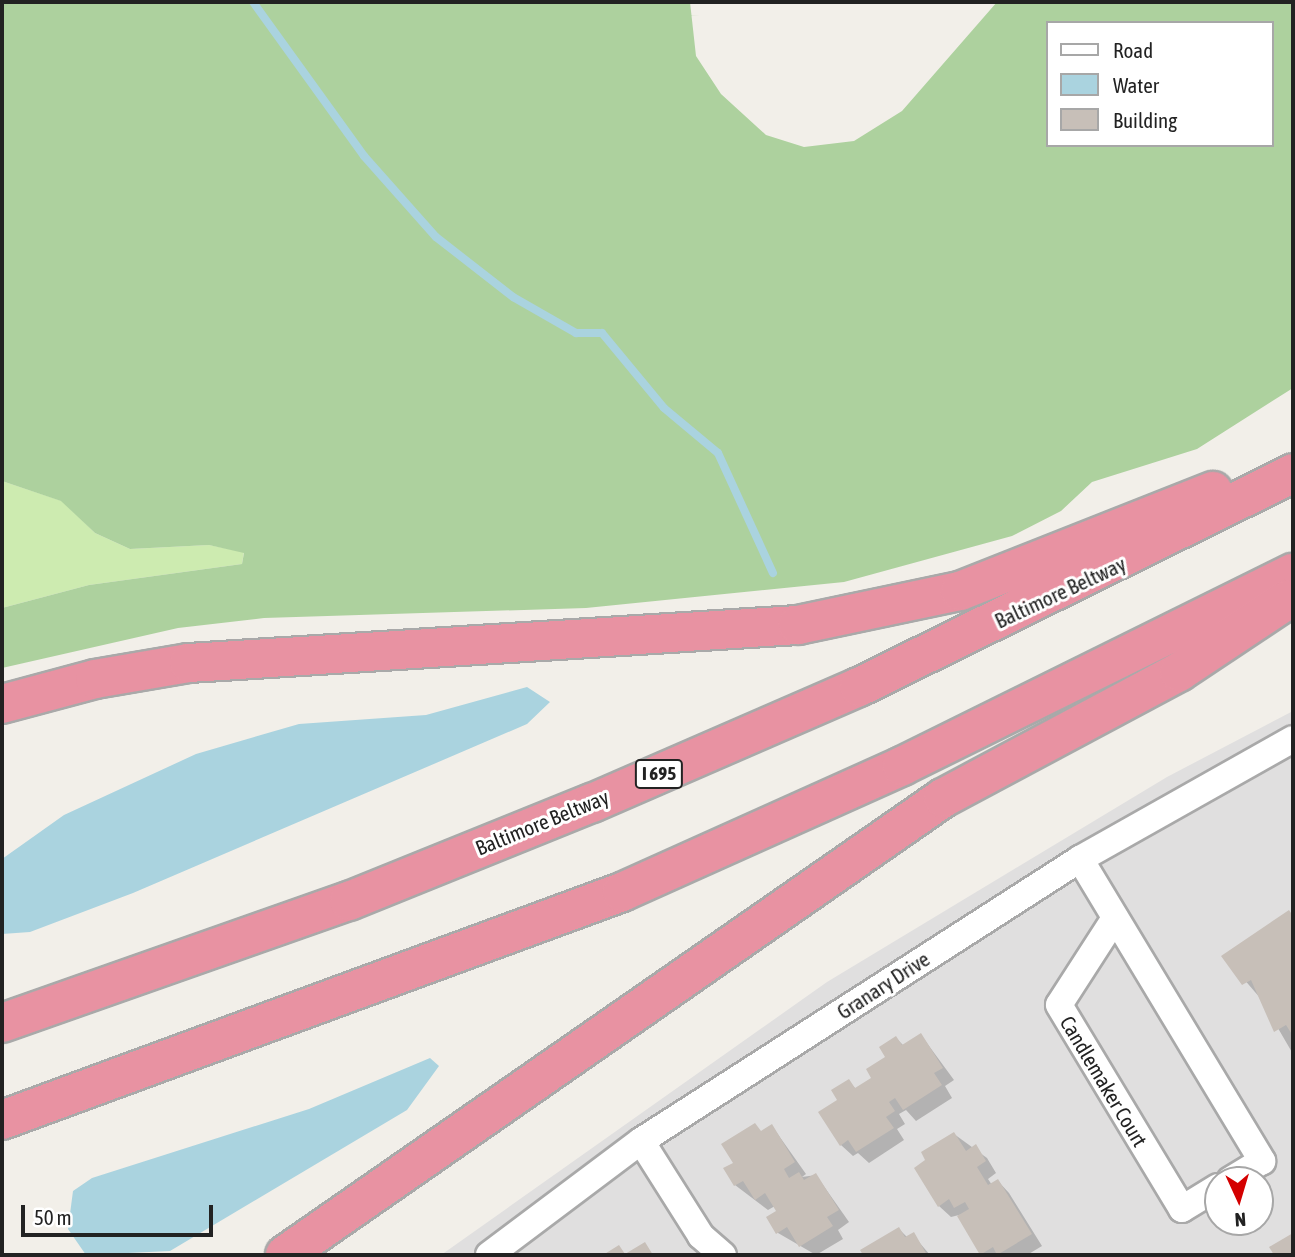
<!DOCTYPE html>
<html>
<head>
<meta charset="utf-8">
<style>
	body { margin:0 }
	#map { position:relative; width:1295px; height:1257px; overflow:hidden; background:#f2efe9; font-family:"Asap Condensed",sans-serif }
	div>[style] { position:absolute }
	.residential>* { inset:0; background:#e0dfdf }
	.grass>* { inset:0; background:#cdebb0 }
	.forest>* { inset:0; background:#add19e }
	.water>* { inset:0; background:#aad3df }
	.shadow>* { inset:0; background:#0003 }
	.stream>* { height:8px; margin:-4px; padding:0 4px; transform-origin:4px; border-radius:4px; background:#aad3df }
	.building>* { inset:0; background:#c7bfb8 }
	.roads { filter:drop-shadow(2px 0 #a9a9a9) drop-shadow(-2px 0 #a9a9a9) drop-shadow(0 2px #a9a9a9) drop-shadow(0 -2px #a9a9a9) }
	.minor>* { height:26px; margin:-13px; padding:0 13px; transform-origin:13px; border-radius:13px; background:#fff }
	.motorway>* { height:38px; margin:-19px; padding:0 19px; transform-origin:19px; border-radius:19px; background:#e892a2 }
	span { translate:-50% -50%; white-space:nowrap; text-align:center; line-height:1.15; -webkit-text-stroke:6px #fff; paint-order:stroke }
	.shield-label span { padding:2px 5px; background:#fff; border:2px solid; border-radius:5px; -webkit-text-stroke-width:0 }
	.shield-label { font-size:19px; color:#222; font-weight:700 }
	.street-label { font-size:21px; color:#222 }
	.frame { position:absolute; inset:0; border:4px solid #222; pointer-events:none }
	.legend { position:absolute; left:1046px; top:21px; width:228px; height:126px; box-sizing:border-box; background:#fff; border:2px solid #a7a7a7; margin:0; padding:9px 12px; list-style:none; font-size:21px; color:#222 }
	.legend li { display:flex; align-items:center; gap:14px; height:35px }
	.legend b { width:35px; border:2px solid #a7a7a7 }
	.north { position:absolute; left:1204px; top:1166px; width:70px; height:70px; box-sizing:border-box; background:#fff; border:2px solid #a7a7a7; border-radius:50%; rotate:176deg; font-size:19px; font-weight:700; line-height:28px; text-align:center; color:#222 }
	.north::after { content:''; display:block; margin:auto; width:24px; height:32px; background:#d40000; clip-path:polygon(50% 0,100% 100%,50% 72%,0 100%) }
	.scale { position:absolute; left:21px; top:1205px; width:192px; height:32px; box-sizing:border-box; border:4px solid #222; border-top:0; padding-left:9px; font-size:21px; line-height:24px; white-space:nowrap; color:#222; -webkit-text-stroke:5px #fff; paint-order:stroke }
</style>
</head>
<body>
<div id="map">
	<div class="residential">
		<div style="clip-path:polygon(evenodd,1293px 711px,1293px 1255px,441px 1255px,827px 982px,1167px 777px,1293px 711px,1218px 1180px,1260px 1180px,1260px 1222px,1218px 1222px,1218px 1180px)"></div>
	</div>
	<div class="grass">
		<div style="clip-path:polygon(2px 481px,62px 501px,95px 533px,130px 549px,209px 545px,244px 552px,242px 564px,89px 585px,2px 608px)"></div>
	</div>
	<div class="forest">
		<div style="clip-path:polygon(evenodd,2px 2px,690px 2px,696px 56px,721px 94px,766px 135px,804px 147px,854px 141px,902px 111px,997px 2px,1293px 2px,1293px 388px,1197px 449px,1092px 482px,1061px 511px,1012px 536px,844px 582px,586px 608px,264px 618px,178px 628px,2px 668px,2px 608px,89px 585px,242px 564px,244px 553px,209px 545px,130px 549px,95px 533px,61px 501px,2px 481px,2px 2px,1048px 23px,1272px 23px,1272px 145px,1048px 145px,1048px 23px)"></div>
	</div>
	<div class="water">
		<div style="clip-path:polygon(527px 687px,550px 702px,527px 724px,133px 893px,30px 932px,2px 934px,2px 859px,64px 815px,196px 754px,299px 724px,426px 715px)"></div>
		<div style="clip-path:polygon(430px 1058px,439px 1066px,407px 1110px,170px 1251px,86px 1255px,68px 1229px,73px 1191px,92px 1178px,309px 1109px)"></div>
	</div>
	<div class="shadow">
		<div style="clip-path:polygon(1289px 912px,1293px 916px,1293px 1054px,1261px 999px,1224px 956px)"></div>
		<div style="clip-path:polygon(921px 1035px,954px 1080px,945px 1086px,952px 1098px,916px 1121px,906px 1110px,899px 1114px,905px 1124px,897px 1129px,904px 1140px,869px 1163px,858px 1153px,853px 1156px,841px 1145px,839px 1100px,849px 1082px,856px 1089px,874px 1078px,896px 1038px,904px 1046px)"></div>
		<div style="clip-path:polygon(772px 1126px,806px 1174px,802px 1177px,816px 1175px,849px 1222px,838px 1230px,843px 1239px,816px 1255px,778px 1233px,769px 1218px,779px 1212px,775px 1206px,768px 1210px,735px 1185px,735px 1163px)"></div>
		<div style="clip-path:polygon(954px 1134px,987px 1158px,996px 1173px,988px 1179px,992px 1185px,998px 1181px,1009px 1193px,1042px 1246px,1027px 1255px,983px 1255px,963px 1214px,951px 1217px,939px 1206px)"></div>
		<div style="clip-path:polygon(899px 1229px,908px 1238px,913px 1235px,930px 1255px,865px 1255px,862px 1250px)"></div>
	</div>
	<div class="stream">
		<div style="left:253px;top:2px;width:190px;rotate:54.2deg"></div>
		<div style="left:364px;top:156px;width:108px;rotate:48.4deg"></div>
		<div style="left:436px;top:237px;width:98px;rotate:37.9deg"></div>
		<div style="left:513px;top:297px;width:73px;rotate:29.7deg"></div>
		<div style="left:576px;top:333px;width:26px"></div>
		<div style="left:602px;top:333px;width:97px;rotate:50.4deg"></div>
		<div style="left:664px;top:408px;width:70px;rotate:39.8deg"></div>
		<div style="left:718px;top:453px;width:132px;rotate:65.4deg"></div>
	</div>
	<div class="building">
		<div style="clip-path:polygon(1289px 910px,1293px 916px,1293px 1036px,1286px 1025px,1274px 1032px,1251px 980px,1242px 985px,1221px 956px)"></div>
		<div style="clip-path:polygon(921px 1033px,943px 1068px,934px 1073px,942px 1085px,903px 1110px,895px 1098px,889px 1102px,895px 1111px,886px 1117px,894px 1128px,856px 1152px,848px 1140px,840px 1146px,818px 1112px,837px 1100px,831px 1090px,849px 1079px,855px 1088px,871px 1078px,866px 1069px,885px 1057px,879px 1047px,896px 1036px,902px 1045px)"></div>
		<div style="clip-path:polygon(755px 1123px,761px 1131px,772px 1124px,795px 1162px,784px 1169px,789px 1178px,799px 1172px,804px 1180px,816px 1173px,839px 1210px,827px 1217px,833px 1226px,799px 1247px,787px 1227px,776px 1234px,766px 1217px,776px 1211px,765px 1193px,755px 1200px,743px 1181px,734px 1186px,723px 1168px,733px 1163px,721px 1144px)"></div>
		<div style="clip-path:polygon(954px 1132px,966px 1151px,976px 1144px,986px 1161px,977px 1167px,988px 1185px,998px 1179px,1032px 1234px,997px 1255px,993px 1247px,980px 1255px,957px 1216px,969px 1209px,965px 1202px,954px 1208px,949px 1199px,938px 1207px,914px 1168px,925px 1160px,921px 1152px)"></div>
		<div style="clip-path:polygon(899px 1227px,905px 1237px,914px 1232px,927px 1255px,863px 1255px,860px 1250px)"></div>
		<div style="clip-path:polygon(1293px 1233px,1293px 1255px,1274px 1255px,1269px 1247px)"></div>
		<div style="clip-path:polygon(645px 1242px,653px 1255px,603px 1255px,619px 1245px,625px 1254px)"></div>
	</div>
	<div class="roads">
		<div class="minor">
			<div style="left:1080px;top:859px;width:353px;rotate:58.9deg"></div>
			<div style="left:1262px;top:1161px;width:37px;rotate:149deg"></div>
			<div style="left:1115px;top:918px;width:103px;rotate:122.8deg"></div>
			<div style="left:1059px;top:1005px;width:238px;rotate:58.9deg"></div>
			<div style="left:1182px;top:1209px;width:42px;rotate:-31.4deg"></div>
			<div style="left:641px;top:1141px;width:112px;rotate:57.7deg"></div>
			<div style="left:701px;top:1236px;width:29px;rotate:41deg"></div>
			<div style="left:489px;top:1255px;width:190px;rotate:-36.9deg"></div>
			<div style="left:641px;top:1141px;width:522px;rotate:-32.72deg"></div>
			<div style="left:1080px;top:859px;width:244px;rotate:-29.4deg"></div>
		</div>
		<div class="motorway">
			<div style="left:2px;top:704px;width:96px;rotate:-15deg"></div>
			<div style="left:95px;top:679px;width:95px;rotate:-9.7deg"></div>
			<div style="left:189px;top:663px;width:610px;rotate:-3.57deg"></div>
			<div style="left:798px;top:625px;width:166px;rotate:-11.9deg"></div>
			<div style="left:960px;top:591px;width:272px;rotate:-21.6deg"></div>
			<div style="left:2px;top:1023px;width:368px;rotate:-19.4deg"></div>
			<div style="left:349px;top:901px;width:262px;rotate:-22deg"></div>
			<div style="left:592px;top:803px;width:291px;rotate:-23.5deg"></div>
			<div style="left:859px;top:687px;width:484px;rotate:-26.2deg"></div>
			<div style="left:2px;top:1120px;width:661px;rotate:-20.19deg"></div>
			<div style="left:622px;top:892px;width:307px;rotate:-24.2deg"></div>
			<div style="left:902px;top:766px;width:436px;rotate:-26.3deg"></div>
			<div style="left:285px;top:1255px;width:801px;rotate:-34.78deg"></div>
			<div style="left:943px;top:798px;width:268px;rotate:-28.1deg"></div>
			<div style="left:1179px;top:672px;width:130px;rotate:-33.7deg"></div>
		</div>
	</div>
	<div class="shield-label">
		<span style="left:659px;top:774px">I 695</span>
	</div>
	<div class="street-label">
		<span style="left:1060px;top:592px;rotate:-25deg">Baltimore Beltway</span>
		<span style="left:542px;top:822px;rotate:-22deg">Baltimore Beltway</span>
		<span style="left:883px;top:985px;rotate:-33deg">Granary Drive</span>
		<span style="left:1104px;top:1081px;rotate:59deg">Candlemaker Court</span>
	</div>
	<div class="frame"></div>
	<ul class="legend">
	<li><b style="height:9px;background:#fff"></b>Road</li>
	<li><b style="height:19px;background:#aad3df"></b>Water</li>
	<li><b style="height:19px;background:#c7bfb8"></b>Building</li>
	</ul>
	<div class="north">N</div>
	<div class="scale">50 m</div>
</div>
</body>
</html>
